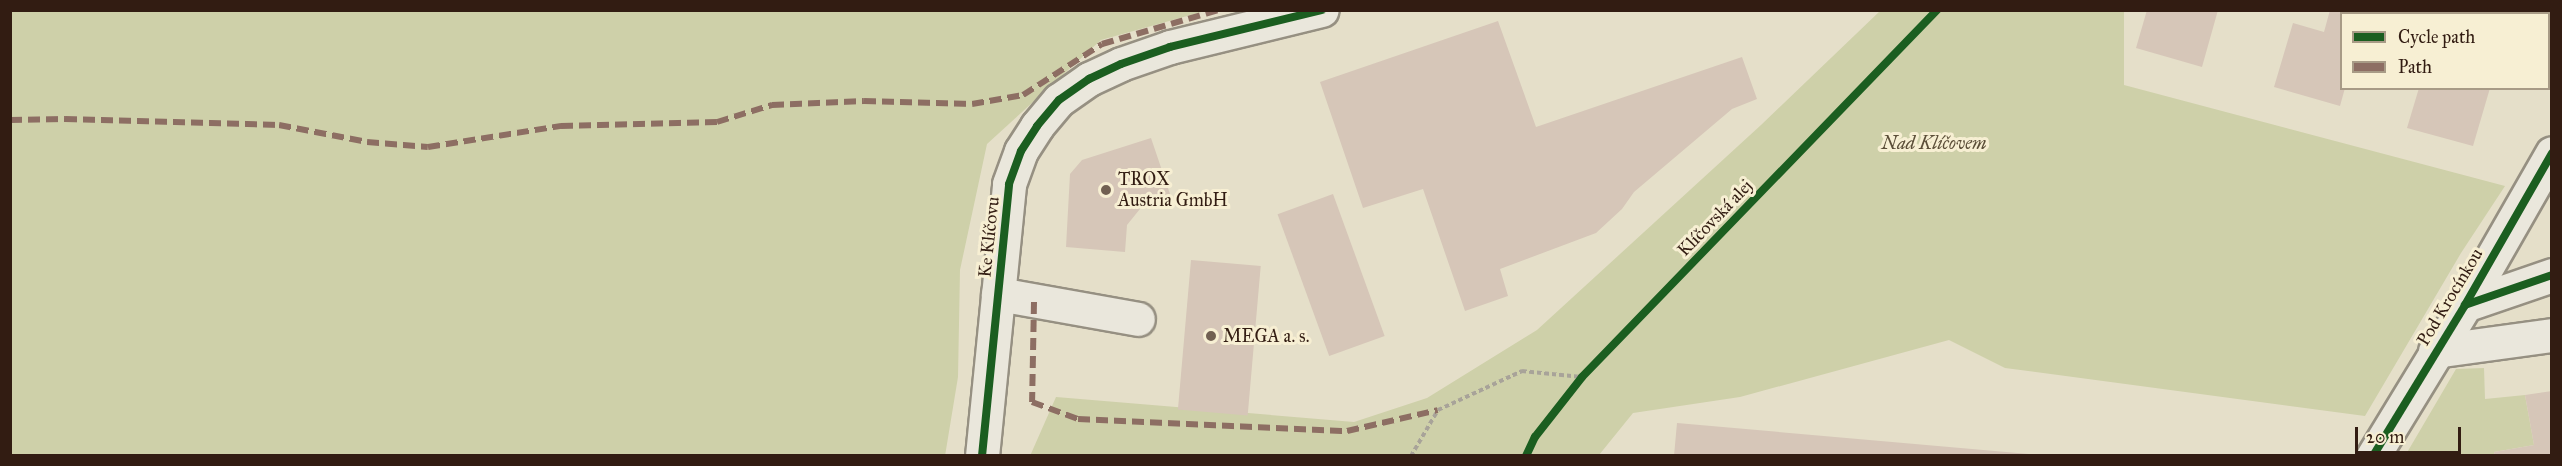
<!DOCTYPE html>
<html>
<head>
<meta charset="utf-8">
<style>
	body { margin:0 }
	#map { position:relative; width:2562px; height:466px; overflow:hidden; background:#e5dfc9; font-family:"IM FELL Great Primer",serif }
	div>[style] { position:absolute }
	.green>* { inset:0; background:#ced0a9 }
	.building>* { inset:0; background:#d6c6b8; transform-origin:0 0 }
	.path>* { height:4px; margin-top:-2px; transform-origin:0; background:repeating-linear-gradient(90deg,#a8a399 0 4.5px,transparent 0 7.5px) }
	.roads { filter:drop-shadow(2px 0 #969082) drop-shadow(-2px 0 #969082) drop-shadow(0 2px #969082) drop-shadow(0 -2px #969082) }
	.minor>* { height:33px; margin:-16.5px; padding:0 16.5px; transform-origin:16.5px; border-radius:16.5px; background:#eae7dc }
	.quiet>* { height:6px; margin-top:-3px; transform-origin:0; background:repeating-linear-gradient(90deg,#8d6e63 0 12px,transparent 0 18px) }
	.cycleway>* { height:8px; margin:-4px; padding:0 4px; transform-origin:4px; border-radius:4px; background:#1b5e20 }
	.dots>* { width:16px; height:16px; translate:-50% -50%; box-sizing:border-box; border:3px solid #f7efd3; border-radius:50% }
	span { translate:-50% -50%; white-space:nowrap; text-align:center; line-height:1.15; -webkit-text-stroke:6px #f7efd3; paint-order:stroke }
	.park-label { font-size:18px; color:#5b4e38; font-style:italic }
	.poi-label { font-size:18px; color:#321c12 }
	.left { translate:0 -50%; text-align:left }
	.street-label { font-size:18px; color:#321c12 }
	.frame { position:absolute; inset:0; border:12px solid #321c12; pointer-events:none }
	.legend { position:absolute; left:2340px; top:12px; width:210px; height:78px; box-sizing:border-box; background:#f7efd3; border:2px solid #a89b86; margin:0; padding:8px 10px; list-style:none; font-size:18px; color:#321c12 }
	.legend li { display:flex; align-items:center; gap:12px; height:30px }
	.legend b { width:30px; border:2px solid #a89b86 }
	.scale { position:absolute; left:2355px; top:427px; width:106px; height:27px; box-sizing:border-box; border:3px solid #321c12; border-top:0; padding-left:8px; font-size:18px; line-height:21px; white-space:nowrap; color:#321c12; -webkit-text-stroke:4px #f7efd3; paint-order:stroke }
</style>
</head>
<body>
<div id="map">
	<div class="green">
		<div style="clip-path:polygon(10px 11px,1205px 11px,1101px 40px,987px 144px,960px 270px,958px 377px,945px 456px,11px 455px)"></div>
		<div style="clip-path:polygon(1880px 11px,2124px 11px,2124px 85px,2505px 186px,2461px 253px,2365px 416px,2005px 368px,1949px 340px,1740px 397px,1633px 413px,1599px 455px,1030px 456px,1056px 397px,1354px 422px,1427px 398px,1537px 330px,1761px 125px)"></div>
		<div style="clip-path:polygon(2484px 368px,2485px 399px,2525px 395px,2534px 445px,2494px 452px,2495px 455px,2405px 456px,2456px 369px)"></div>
	</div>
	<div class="building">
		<div style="clip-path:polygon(2147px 10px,2218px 10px,2202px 67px,2136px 48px)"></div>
		<div style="clip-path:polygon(2330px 10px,2402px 10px,2401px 14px,2342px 14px,2342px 88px,2345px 88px,2340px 106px,2274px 87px,2293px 23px,2324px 32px)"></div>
		<div style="left:2475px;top:10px;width:71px;height:4px"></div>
		<div style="clip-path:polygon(1498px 21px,1536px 127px,1742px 57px,1757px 99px,1732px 109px,1634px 192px,1622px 209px,1596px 233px,1500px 269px,1508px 296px,1465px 311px,1423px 189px,1363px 208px,1320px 82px)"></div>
		<div style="clip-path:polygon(2419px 88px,2490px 88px,2473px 146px,2407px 128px)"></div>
		<div style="clip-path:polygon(1151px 138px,1170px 194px,1144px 204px,1127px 225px,1125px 252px,1066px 247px,1070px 174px,1082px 160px)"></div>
		<div style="left:1333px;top:194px;width:151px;height:59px;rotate:70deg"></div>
		<div style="left:1191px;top:260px;width:70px;height:150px;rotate:5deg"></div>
		<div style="clip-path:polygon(2552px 391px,2552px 456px,2495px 456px,2494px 452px,2534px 445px,2525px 395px)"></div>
		<div style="clip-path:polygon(1677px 423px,2029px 454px,2029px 456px,1674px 456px)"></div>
	</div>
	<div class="path">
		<div style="left:1411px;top:456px;width:53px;rotate:-59.6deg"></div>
		<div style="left:1438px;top:410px;width:93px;rotate:-24.9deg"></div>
		<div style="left:1522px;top:371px;width:60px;rotate:5.7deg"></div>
	</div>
	<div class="roads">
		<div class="minor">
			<div style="left:998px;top:294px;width:142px;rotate:10.1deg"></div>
			<div style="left:2465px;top:305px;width:92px;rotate:-19deg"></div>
			<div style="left:2435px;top:351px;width:118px;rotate:-7.8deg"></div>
			<div style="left:982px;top:456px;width:273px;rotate:-84.3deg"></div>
			<div style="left:1009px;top:184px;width:35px;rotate:-70deg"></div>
			<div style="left:1021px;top:151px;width:30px;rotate:-57deg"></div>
			<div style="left:1037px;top:126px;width:34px;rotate:-50deg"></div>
			<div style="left:1059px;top:100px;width:37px;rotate:-35deg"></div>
			<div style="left:1089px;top:79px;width:35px;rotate:-25deg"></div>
			<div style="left:1121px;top:64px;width:52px;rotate:-19.1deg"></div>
			<div style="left:1170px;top:47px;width:156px;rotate:-13.7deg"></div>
			<div style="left:2373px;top:456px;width:177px;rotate:-58.6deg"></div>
			<div style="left:2465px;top:305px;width:175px;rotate:-60.2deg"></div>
		</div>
	</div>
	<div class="quiet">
		<div style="left:10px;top:120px;width:55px;rotate:-1deg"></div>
		<div style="left:65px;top:119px;width:214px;rotate:1.6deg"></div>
		<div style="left:279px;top:125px;width:90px;rotate:10.9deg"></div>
		<div style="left:367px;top:142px;width:61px;rotate:4.7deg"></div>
		<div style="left:428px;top:147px;width:135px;rotate:-9deg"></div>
		<div style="left:561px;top:126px;width:156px;rotate:-1.5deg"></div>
		<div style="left:717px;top:122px;width:58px;rotate:-17.2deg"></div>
		<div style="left:772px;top:105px;width:92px;rotate:-2.5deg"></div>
		<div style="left:864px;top:101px;width:108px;rotate:1.6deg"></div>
		<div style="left:972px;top:104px;width:52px;rotate:-10deg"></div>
		<div style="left:1023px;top:95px;width:94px;rotate:-32.8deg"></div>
		<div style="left:1102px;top:44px;width:121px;rotate:-16.3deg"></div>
		<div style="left:1034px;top:302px;width:100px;rotate:91.1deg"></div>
		<div style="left:1032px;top:402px;width:49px;rotate:20.3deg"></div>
		<div style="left:1078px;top:419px;width:269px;rotate:2.6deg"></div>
		<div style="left:1347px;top:431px;width:93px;rotate:-13deg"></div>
	</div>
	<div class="cycleway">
		<div style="left:2465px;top:305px;width:92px;rotate:-19deg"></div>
		<div style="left:982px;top:456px;width:273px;rotate:-84.3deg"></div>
		<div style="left:1009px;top:184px;width:35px;rotate:-70deg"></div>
		<div style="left:1021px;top:151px;width:30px;rotate:-57deg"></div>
		<div style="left:1037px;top:126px;width:34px;rotate:-50deg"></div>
		<div style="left:1059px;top:100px;width:37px;rotate:-35deg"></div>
		<div style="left:1089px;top:79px;width:35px;rotate:-25deg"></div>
		<div style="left:1121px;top:64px;width:52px;rotate:-19.1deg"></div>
		<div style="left:1170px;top:47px;width:156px;rotate:-13.7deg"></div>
		<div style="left:1526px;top:456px;width:21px;rotate:-65deg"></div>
		<div style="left:1535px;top:437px;width:76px;rotate:-51.9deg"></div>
		<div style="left:1582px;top:377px;width:511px;rotate:-45.95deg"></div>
		<div style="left:2373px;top:456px;width:177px;rotate:-58.6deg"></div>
		<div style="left:2465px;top:305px;width:175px;rotate:-60.2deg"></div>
	</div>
	<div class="dots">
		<div style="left:1106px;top:190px;background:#716052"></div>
		<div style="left:1211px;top:336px;background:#716052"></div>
	</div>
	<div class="park-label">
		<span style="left:1934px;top:143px">Nad Klíčovem</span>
	</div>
	<div class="poi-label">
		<span class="left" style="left:1118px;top:190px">TROX<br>Austria GmbH</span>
		<span class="left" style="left:1223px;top:336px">MEGA a. s.</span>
	</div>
	<div class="street-label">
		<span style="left:1715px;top:218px;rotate:-46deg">Klíčovská alej</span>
		<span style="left:989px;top:237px;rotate:-84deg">Ke Klíčovu</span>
		<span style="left:2450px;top:297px;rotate:-59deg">Pod Krocínkou</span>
	</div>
	<div class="frame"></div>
	<ul class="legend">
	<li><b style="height:8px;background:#1b5e20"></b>Cycle path</li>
	<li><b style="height:8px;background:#8d6e63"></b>Path</li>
	</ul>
	<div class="scale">20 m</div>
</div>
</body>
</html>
